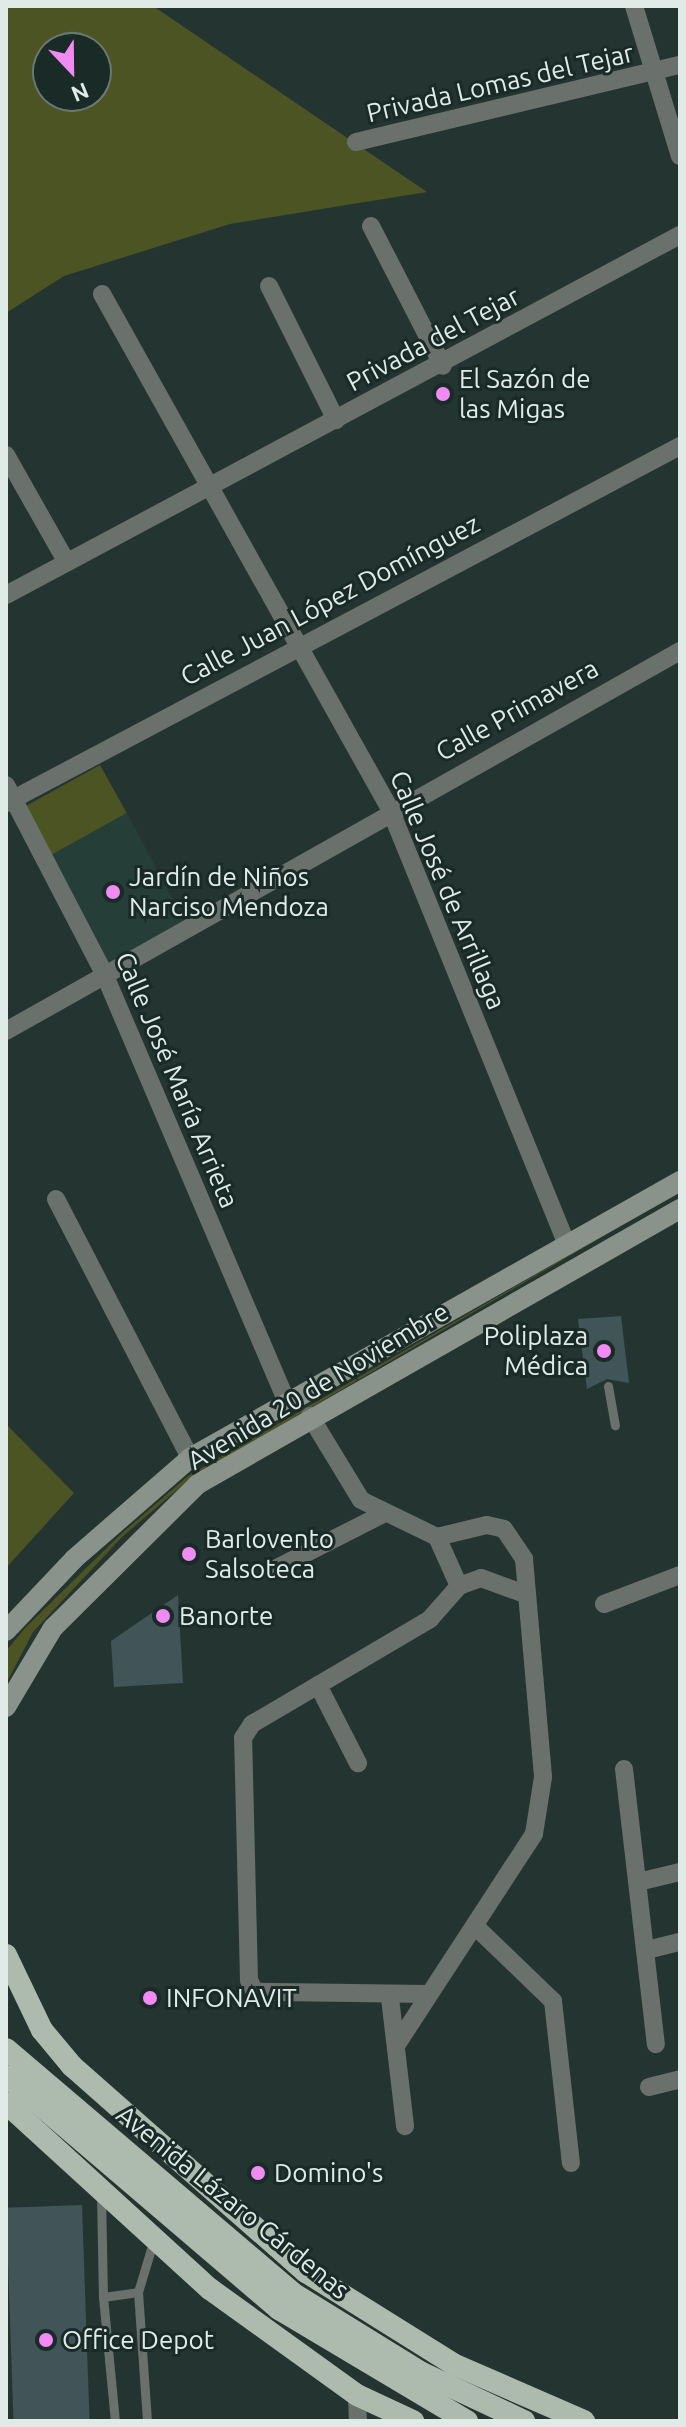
<!DOCTYPE html>
<html>
<head>
<meta charset="utf-8">
<style>
	body { margin:0 }
	#map { position:relative; width:686px; height:2427px; overflow:hidden; background:#243531; font-family:Ubuntu,sans-serif }
	div>[style] { position:absolute }
	.built>* { inset:0; background:#253f38; transform-origin:0 0 }
	.green>* { inset:0; background:#4c5423; transform-origin:0 0 }
	.building>* { inset:0; background:#415457; transform-origin:0 0 }
	.service>* { height:9px; margin:-4.5px; padding:0 4.5px; transform-origin:4.5px; border-radius:4.5px; background:#6a706b }
	.minor>* { height:18px; margin:-9px; padding:0 9px; transform-origin:9px; border-radius:9px; background:#6a706b }
	.secondary>* { height:20px; margin:-10px; padding:0 10px; transform-origin:10px; border-radius:10px; background:#8a938b }
	.trunk>* { height:22px; margin:-11px; padding:0 11px; transform-origin:11px; border-radius:11px; background:#adbaae }
	.dots>* { width:22px; height:22px; translate:-50% -50%; box-sizing:border-box; border:4px solid #1a2b27; border-radius:50% }
	span { translate:-50% -50%; white-space:nowrap; text-align:center; line-height:1.15; -webkit-text-stroke:6px #1a2b27; paint-order:stroke }
	.street-label { font-size:26px; color:#e0ebe8 }
	.poi-label { font-size:26px; color:#e0ebe8 }
	.left { translate:0 -50%; text-align:left }
	.right { translate:-100% -50%; text-align:right }
	.frame { position:absolute; inset:0; border:8px solid #e0ebe8; pointer-events:none }
	.north { position:absolute; left:32px; top:32px; width:80px; height:80px; box-sizing:border-box; background:#1a2b27; border:2px solid #697874; border-radius:50%; rotate:158deg; font-size:22px; font-weight:700; line-height:32px; text-align:center; color:#e0ebe8 }
	.north::after { content:''; display:block; margin:auto; width:28px; height:36px; background:#f28af3; clip-path:polygon(50% 0,100% 100%,50% 72%,0 100%) }
</style>
</head>
<body>
<div id="map">
	<div class="built">
		<div style="left:127px;top:813px;width:127px;height:99px;rotate:62deg"></div>
	</div>
	<div class="green">
		<div style="clip-path:polygon(evenodd,6px 6px,153px 6px,427px 192px,230px 224px,64px 276px,6px 313px,6px 6px,48px 48px,96px 48px,96px 96px,48px 96px,48px 48px)"></div>
		<div style="left:100px;top:765px;width:55px;height:98px;rotate:61deg"></div>
		<div style="clip-path:polygon(680px 1191px,191px 1478px,123px 1536px,33px 1632px,6px 1684px,6px 1651px,26px 1627px,121px 1534px,188px 1476px)"></div>
		<div style="clip-path:polygon(6px 1424px,74px 1493px,6px 1568px)"></div>
	</div>
	<div class="building">
		<div style="clip-path:polygon(621px 1316px,629px 1383px,607px 1379px,587px 1389px,578px 1319px)"></div>
		<div style="clip-path:polygon(178px 1595px,183px 1683px,114px 1687px,111px 1641px)"></div>
		<div style="left:82px;top:2205px;width:216px;height:76px;rotate:88deg"></div>
	</div>
	<div class="service">
		<div style="left:608px;top:1386px;width:40px;rotate:80deg"></div>
		<div style="left:101px;top:2194px;width:103px;rotate:88.9deg"></div>
		<div style="left:103px;top:2297px;width:35px;rotate:-8deg"></div>
		<div style="left:138px;top:2292px;width:55px;rotate:-73.2deg"></div>
		<div style="left:138px;top:2292px;width:129px;rotate:86deg"></div>
		<div style="left:103px;top:2297px;width:125px;rotate:84.5deg"></div>
	</div>
	<div class="minor">
		<div style="left:634px;top:6px;width:157px;rotate:73deg"></div>
		<div style="left:356px;top:142px;width:333px;rotate:-13.4deg"></div>
		<div style="left:371px;top:226px;width:157px;rotate:62.8deg"></div>
		<div style="left:269px;top:286px;width:150px;rotate:63.4deg"></div>
		<div style="left:102px;top:294px;width:590px;rotate:60.79deg"></div>
		<div style="left:390px;top:809px;width:470px;rotate:67.9deg"></div>
		<div style="left:6px;top:455px;width:122px;rotate:60.5deg"></div>
		<div style="left:6px;top:595px;width:764px;rotate:-28.11deg"></div>
		<div style="left:6px;top:785px;width:210px;rotate:62.5deg"></div>
		<div style="left:103px;top:971px;width:467px;rotate:66.9deg"></div>
		<div style="left:6px;top:803px;width:763px;rotate:-27.91deg"></div>
		<div style="left:6px;top:1031px;width:774px;rotate:-29.41deg"></div>
		<div style="left:56px;top:1199px;width:292px;rotate:62.6deg"></div>
		<div style="left:310px;top:1416px;width:98px;rotate:58.7deg"></div>
		<div style="left:361px;top:1500px;width:85px;rotate:26deg"></div>
		<div style="left:437px;top:1537px;width:51px;rotate:-13.5deg"></div>
		<div style="left:487px;top:1525px;width:17px;rotate:13deg"></div>
		<div style="left:504px;top:1529px;width:36px;rotate:56deg"></div>
		<div style="left:524px;top:1559px;width:219px;rotate:85deg"></div>
		<div style="left:543px;top:1777px;width:58px;rotate:99deg"></div>
		<div style="left:534px;top:1834px;width:251px;rotate:123.1deg"></div>
		<div style="left:437px;top:1537px;width:54px;rotate:65.8deg"></div>
		<div style="left:273px;top:1570px;width:123px;rotate:-27deg"></div>
		<div style="left:604px;top:1604px;width:81px;rotate:-20.9deg"></div>
		<div style="left:318px;top:1685px;width:88px;rotate:62.9deg"></div>
		<div style="left:624px;top:1769px;width:277px;rotate:83.4deg"></div>
		<div style="left:638px;top:1882px;width:43px;rotate:-13.4deg"></div>
		<div style="left:476px;top:1927px;width:107px;rotate:43.9deg"></div>
		<div style="left:553px;top:2001px;width:163px;rotate:83.7deg"></div>
		<div style="left:647px;top:1950px;width:34px;rotate:-14deg"></div>
		<div style="left:429px;top:1994px;width:174px;rotate:-179.3deg"></div>
		<div style="left:255px;top:1992px;width:13px;rotate:-117deg"></div>
		<div style="left:249px;top:1980px;width:242px;rotate:-91.4deg"></div>
		<div style="left:243px;top:1738px;width:17px;rotate:-57deg"></div>
		<div style="left:252px;top:1724px;width:207px;rotate:-30.5deg"></div>
		<div style="left:430px;top:1619px;width:44px;rotate:-48.7deg"></div>
		<div style="left:459px;top:1586px;width:23px;rotate:-20deg"></div>
		<div style="left:481px;top:1578px;width:47px;rotate:20deg"></div>
		<div style="left:390px;top:1998px;width:129px;rotate:83.3deg"></div>
		<div style="left:649px;top:2087px;width:32px;rotate:-14deg"></div>
		<div style="left:357px;top:2395px;width:26px;rotate:88deg"></div>
	</div>
	<div class="secondary">
		<div style="left:6px;top:1631px;width:99px;rotate:-46.6deg"></div>
		<div style="left:74px;top:1559px;width:154px;rotate:-41deg"></div>
		<div style="left:190px;top:1458px;width:563px;rotate:-29.48deg"></div>
		<div style="left:6px;top:1707px;width:92px;rotate:-59.3deg"></div>
		<div style="left:53px;top:1628px;width:204px;rotate:-44.8deg"></div>
		<div style="left:198px;top:1484px;width:555px;rotate:-29.71deg"></div>
	</div>
	<div class="trunk">
		<div style="left:6px;top:1955px;width:83px;rotate:64.4deg"></div>
		<div style="left:42px;top:2030px;width:47px;rotate:50.2deg"></div>
		<div style="left:72px;top:2066px;width:312px;rotate:41.4deg"></div>
		<div style="left:306px;top:2272px;width:173px;rotate:32deg"></div>
		<div style="left:453px;top:2364px;width:143px;rotate:23.5deg"></div>
		<div style="left:6px;top:2049px;width:378px;rotate:40.4deg"></div>
		<div style="left:294px;top:2294px;width:150px;rotate:31.7deg"></div>
		<div style="left:422px;top:2373px;width:113px;rotate:25.2deg"></div>
		<div style="left:6px;top:2076px;width:359px;rotate:40.5deg"></div>
		<div style="left:279px;top:2309px;width:219px;rotate:30.8deg"></div>
		<div style="left:6px;top:2103px;width:276px;rotate:42.4deg"></div>
		<div style="left:210px;top:2289px;width:181px;rotate:35.8deg"></div>
		<div style="left:357px;top:2395px;width:62px;rotate:24.9deg"></div>
	</div>
	<div class="dots">
		<div style="left:443px;top:394px;background:#f28af3"></div>
		<div style="left:113px;top:892px;background:#f28af3"></div>
		<div style="left:604px;top:1351px;background:#f28af3"></div>
		<div style="left:189px;top:1554px;background:#f28af3"></div>
		<div style="left:163px;top:1616px;background:#f28af3"></div>
		<div style="left:150px;top:1998px;background:#f28af3"></div>
		<div style="left:258px;top:2173px;background:#f28af3"></div>
		<div style="left:46px;top:2340px;background:#f28af3"></div>
	</div>
	<div class="street-label">
		<span style="left:500px;top:83px;rotate:-13deg">Privada Lomas del Tejar</span>
		<span style="left:433px;top:339px;rotate:-28deg">Privada del Tejar</span>
		<span style="left:330px;top:600px;rotate:-28deg">Calle Juan López Domínguez</span>
		<span style="left:517px;top:710px;rotate:-29deg">Calle Primavera</span>
		<span style="left:448px;top:890px;rotate:67deg">Calle José de Arrillaga</span>
		<span style="left:177px;top:1080px;rotate:67deg">Calle José María Arrieta</span>
		<span style="left:318px;top:1386px;rotate:-31deg">Avenida 20 de Noviembre</span>
		<span style="left:233px;top:2202px;rotate:39deg">Avenida Lázaro Cárdenas</span>
	</div>
	<div class="poi-label">
		<span class="left" style="left:459px;top:394px">El Sazón de<br>las Migas</span>
		<span class="left" style="left:129px;top:892px">Jardín de Niños<br>Narciso Mendoza</span>
		<span class="right" style="left:588px;top:1351px">Poliplaza<br>Médica</span>
		<span class="left" style="left:205px;top:1554px">Barlovento<br>Salsoteca</span>
		<span class="left" style="left:179px;top:1616px">Banorte</span>
		<span class="left" style="left:166px;top:1998px">INFONAVIT</span>
		<span class="left" style="left:274px;top:2173px">Domino's</span>
		<span class="left" style="left:62px;top:2340px">Office Depot</span>
	</div>
	<div class="frame"></div>
	<div class="north">N</div>
</div>
</body>
</html>
